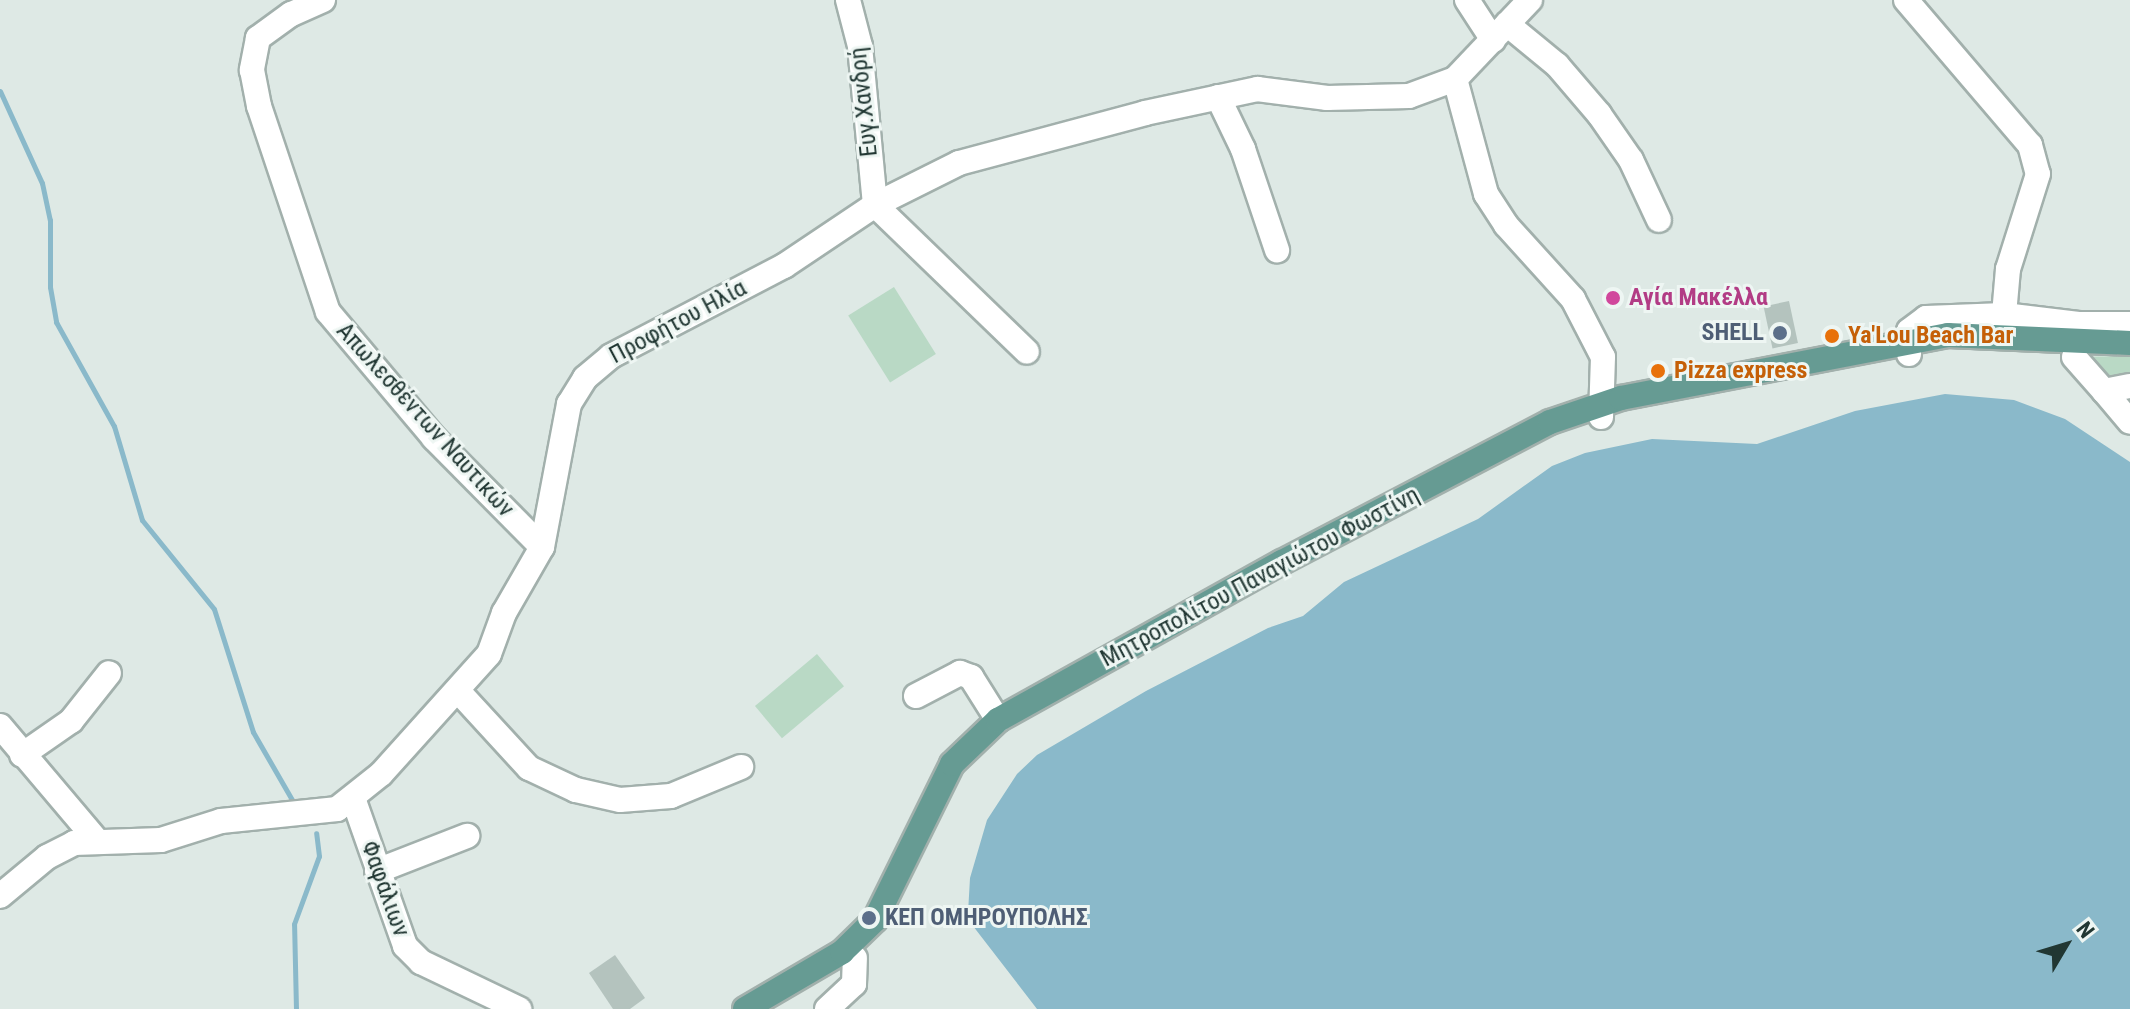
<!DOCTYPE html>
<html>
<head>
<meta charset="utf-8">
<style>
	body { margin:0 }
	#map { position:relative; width:2130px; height:1009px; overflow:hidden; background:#dee9e5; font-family:"Roboto Condensed",sans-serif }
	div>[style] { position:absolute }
	.green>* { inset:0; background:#b9d9c5; transform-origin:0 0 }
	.water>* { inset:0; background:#8ab9ca }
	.stream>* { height:5px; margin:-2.5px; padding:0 2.5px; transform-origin:2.5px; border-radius:2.5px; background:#8ab9ca }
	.building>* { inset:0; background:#b4c3be; transform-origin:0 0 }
	.roads { filter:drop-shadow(2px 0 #a2b0ac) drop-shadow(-2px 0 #a2b0ac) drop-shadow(0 2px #a2b0ac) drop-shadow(0 -2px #a2b0ac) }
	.minor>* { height:24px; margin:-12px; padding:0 12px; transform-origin:12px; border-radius:12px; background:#fff }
	.major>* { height:24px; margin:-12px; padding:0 12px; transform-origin:12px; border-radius:12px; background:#669b93 }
	.dots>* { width:22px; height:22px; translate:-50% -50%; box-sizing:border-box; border:4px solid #eef6f3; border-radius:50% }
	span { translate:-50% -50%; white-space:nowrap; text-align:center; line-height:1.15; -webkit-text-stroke:6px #eef6f3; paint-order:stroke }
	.street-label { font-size:24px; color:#213733 }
	.hotel-label { font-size:24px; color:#b23c85; font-weight:700 }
	.left { translate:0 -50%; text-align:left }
	.service-label { font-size:24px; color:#4e5e75; font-weight:700 }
	.right { translate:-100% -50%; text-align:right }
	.food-label { font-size:24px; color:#c56008; font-weight:700 }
	.north { position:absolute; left:2026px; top:905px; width:80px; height:80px; -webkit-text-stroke:6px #eef6f3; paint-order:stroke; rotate:52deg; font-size:22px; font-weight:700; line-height:32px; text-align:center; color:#213733 }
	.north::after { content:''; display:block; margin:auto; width:28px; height:36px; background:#213733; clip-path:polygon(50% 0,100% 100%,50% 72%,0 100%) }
</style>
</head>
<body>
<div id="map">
	<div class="green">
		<div style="left:894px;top:287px;width:79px;height:54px;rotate:58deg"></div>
		<div style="clip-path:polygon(2130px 356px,2130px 417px,2074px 357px)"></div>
		<div style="left:817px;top:654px;width:42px;height:81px;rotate:50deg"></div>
	</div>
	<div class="water">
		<div style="clip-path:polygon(1945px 394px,2014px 400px,2065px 419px,2130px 462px,2130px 1009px,1037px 1009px,973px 926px,968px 913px,970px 878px,987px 820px,1017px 774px,1037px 755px,1146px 691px,1268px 628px,1303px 616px,1344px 582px,1478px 519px,1552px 466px,1585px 453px,1652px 439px,1757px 444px,1855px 411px)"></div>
	</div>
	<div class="stream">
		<div style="left:0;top:91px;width:101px;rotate:65.5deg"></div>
		<div style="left:42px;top:183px;width:38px;rotate:78deg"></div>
		<div style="left:50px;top:220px;width:67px;rotate:90deg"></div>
		<div style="left:50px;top:287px;width:36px;rotate:80deg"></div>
		<div style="left:56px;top:322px;width:119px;rotate:60.9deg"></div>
		<div style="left:114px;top:426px;width:98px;rotate:73.4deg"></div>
		<div style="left:142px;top:520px;width:114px;rotate:51deg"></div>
		<div style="left:214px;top:609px;width:129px;rotate:72.4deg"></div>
		<div style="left:253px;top:732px;width:84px;rotate:60.1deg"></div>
		<div style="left:296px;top:1009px;width:85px;rotate:-91.3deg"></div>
		<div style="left:294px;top:924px;width:72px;rotate:-69.8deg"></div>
		<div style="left:319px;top:856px;width:23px;rotate:-97deg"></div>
	</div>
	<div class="building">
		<div style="left:1789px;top:301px;width:43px;height:26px;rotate:78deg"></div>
		<div style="clip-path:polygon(615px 955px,645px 998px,630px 1009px,613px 1009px,589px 973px)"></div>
	</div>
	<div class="roads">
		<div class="minor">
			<div style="left:323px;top:0;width:35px;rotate:156deg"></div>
			<div style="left:291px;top:14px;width:41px;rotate:144deg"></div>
			<div style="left:258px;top:38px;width:33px;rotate:101deg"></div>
			<div style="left:252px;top:70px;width:37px;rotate:79deg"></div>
			<div style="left:259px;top:106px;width:217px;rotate:71.5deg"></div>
			<div style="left:328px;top:312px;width:165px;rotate:49.9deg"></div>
			<div style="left:434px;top:438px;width:153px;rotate:45.3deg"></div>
			<div style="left:848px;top:0;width:48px;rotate:75.4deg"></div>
			<div style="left:860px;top:46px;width:160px;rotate:84.6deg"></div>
			<div style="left:1467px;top:0;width:48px;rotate:57deg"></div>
			<div style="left:1906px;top:0;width:191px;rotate:49.5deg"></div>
			<div style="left:2030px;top:145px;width:30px;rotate:75deg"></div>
			<div style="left:2038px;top:174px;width:100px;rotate:107.5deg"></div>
			<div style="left:2008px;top:269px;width:46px;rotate:95deg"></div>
			<div style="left:2004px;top:315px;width:78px;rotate:177.8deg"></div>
			<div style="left:1926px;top:318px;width:21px;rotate:143deg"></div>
			<div style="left:1909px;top:331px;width:23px;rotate:90deg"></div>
			<div style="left:1507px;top:24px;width:65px;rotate:39.4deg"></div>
			<div style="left:1557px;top:65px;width:65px;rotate:49.4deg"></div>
			<div style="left:1599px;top:114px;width:56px;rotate:55.2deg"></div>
			<div style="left:1631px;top:160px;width:66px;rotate:65deg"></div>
			<div style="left:1455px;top:79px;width:119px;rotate:74.9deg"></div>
			<div style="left:1486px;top:194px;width:37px;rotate:57deg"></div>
			<div style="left:1506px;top:225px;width:100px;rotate:47.8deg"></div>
			<div style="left:1573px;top:299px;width:65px;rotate:62.7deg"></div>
			<div style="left:1603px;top:357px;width:60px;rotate:91.9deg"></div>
			<div style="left:1218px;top:97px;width:58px;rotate:64.3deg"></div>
			<div style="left:1243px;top:149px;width:107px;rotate:71.4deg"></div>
			<div style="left:875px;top:205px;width:211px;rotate:44deg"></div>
			<div style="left:2004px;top:315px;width:75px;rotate:6.9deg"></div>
			<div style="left:2078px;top:324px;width:52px"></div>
			<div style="left:2074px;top:357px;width:45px;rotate:48.6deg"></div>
			<div style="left:2104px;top:391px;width:26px;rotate:-11deg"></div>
			<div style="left:2104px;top:391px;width:40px;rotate:50deg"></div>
			<div style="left:459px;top:692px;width:103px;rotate:47.4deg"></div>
			<div style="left:529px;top:768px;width:52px;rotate:25.1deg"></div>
			<div style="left:576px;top:790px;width:45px;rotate:12.8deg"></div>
			<div style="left:620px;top:800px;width:51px;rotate:-4.5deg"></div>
			<div style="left:671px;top:796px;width:76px;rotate:-22.5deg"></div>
			<div style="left:916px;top:696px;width:50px;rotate:-27.6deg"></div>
			<div style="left:960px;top:673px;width:12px;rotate:20deg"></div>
			<div style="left:971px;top:677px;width:51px;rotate:57.9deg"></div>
			<div style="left:0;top:726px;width:152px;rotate:49.8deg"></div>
			<div style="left:22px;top:755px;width:60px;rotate:-34.8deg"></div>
			<div style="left:71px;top:721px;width:61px;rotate:-51.6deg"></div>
			<div style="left:353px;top:798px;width:157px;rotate:70.6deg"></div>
			<div style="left:405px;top:946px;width:23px;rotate:45deg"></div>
			<div style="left:421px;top:962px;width:109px;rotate:25.6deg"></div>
			<div style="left:377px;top:871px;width:97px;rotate:-21.3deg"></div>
			<div style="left:0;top:896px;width:61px;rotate:-39.7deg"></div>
			<div style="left:47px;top:857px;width:30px;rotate:-27deg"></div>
			<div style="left:74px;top:843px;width:87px;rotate:-2deg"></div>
			<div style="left:161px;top:840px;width:63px;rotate:-17.6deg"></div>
			<div style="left:221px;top:821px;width:117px;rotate:-5.9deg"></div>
			<div style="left:337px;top:809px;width:56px;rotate:-38.5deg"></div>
			<div style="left:381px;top:774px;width:161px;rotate:-48deg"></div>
			<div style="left:489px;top:654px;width:44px;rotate:-69.9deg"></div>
			<div style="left:504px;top:613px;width:76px;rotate:-60.1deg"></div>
			<div style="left:542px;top:547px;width:146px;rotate:-79.3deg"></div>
			<div style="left:569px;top:404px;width:31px;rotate:-58deg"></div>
			<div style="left:585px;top:378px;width:34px;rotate:-40deg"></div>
			<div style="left:611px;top:356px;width:195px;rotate:-27.5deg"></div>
			<div style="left:784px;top:266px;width:110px;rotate:-33.8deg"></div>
			<div style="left:875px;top:205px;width:94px;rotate:-26.6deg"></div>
			<div style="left:959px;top:163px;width:193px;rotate:-15deg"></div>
			<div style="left:1145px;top:113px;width:115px;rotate:-12.1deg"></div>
			<div style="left:1257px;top:89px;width:71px;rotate:7.3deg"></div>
			<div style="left:1327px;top:98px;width:82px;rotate:-1.4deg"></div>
			<div style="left:1409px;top:96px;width:49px;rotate:-20.3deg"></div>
			<div style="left:1455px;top:79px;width:109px;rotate:-46.5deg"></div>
			<div style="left:827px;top:1009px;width:37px;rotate:-43deg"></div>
			<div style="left:854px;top:984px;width:26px;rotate:-88deg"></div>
		</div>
		<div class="major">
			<div style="left:745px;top:1009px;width:113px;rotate:-30.4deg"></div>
			<div style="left:842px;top:952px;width:46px;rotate:-44.1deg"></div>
			<div style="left:875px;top:920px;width:174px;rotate:-63.7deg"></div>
			<div style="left:952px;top:764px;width:64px;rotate:-43.7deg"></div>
			<div style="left:998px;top:720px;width:325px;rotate:-29.1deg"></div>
			<div style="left:1282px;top:562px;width:302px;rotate:-27.6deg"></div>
			<div style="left:1550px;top:422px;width:75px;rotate:-18.7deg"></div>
			<div style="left:1621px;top:398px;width:333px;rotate:-10.9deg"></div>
			<div style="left:1948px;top:335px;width:182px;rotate:2.5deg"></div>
		</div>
	</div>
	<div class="dots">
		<div style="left:1613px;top:298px;background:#d1479c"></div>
		<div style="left:1780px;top:333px;background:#5c6f8a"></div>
		<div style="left:1832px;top:336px;background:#e8710a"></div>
		<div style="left:1658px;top:371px;background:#e8710a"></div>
		<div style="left:869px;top:918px;background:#5c6f8a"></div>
	</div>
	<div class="street-label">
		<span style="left:864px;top:102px;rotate:-96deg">Ευγ.Χανδρή</span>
		<span style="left:678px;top:322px;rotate:-28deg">Προφήτου Ηλία</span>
		<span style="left:425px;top:420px;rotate:48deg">Απωλεσθέντων Ναυτικών</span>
		<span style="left:1260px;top:577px;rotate:-28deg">Μητροπολίτου Παναγιώτου Φωστίνη</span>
		<span style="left:385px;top:889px;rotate:70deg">Φαφάλιων</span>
	</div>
	<div class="hotel-label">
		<span class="left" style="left:1629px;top:298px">Αγία Μακέλλα</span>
	</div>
	<div class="service-label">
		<span class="right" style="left:1764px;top:333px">SHELL</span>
		<span class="left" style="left:885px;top:918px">ΚΕΠ ΟΜΗΡΟΥΠΟΛΗΣ</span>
	</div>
	<div class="food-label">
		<span class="left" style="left:1848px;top:336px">Ya'Lou Beach Bar</span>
		<span class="left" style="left:1674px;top:371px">Pizza express</span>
	</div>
	<div class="north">N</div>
</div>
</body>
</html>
